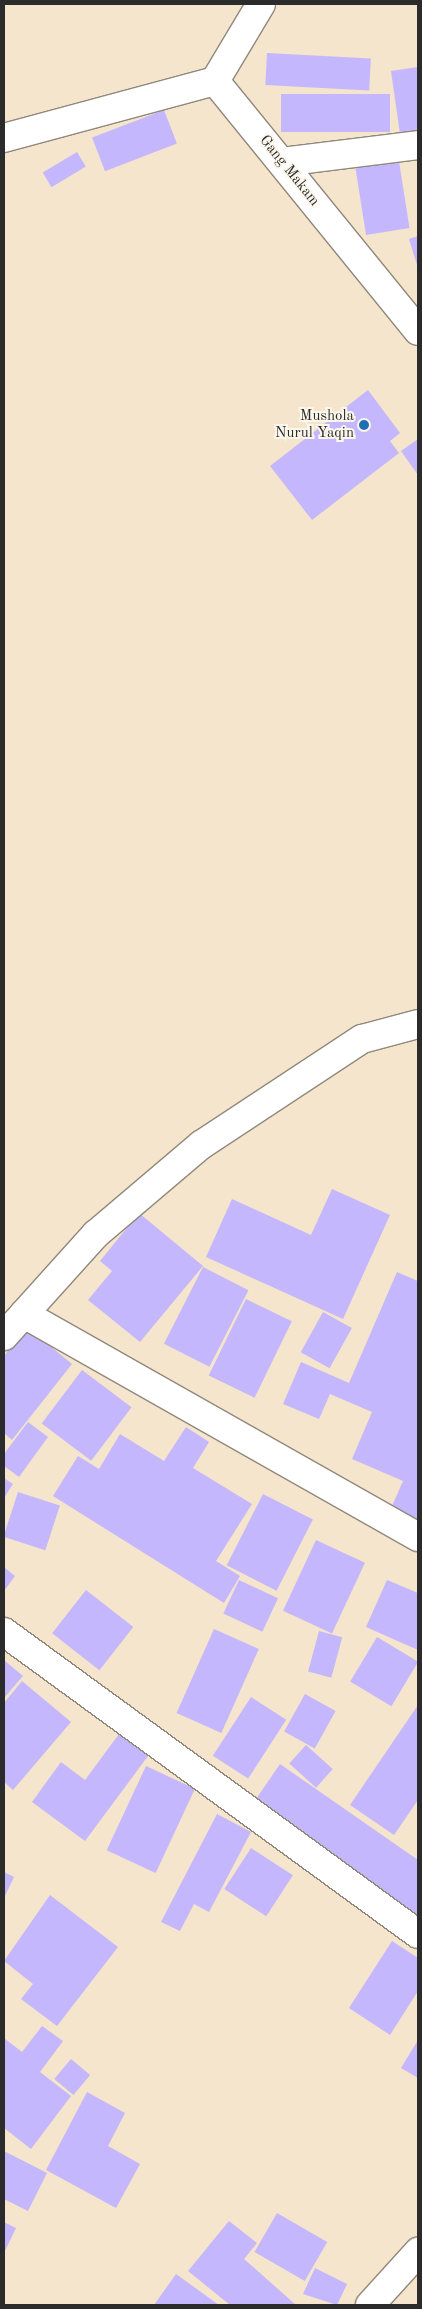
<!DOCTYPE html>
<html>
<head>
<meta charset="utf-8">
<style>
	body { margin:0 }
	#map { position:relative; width:422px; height:2309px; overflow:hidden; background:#f4e5cc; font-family:"Old Standard TT",serif }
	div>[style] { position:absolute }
	.building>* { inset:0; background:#c4b7fd; transform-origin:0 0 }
	.roads { filter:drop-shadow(1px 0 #90887c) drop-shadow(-1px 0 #90887c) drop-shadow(0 1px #90887c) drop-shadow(0 -1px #90887c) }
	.minor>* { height:28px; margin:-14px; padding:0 14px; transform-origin:14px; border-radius:14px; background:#fff }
	.dots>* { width:14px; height:14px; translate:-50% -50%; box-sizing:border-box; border:2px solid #fbf7ec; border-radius:50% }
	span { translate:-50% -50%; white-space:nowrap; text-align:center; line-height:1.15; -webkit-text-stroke:4px #fbf7ec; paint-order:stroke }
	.street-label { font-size:15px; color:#2b2b2b }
	.poi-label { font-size:15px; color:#2b2b2b }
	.right { translate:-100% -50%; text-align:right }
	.frame { position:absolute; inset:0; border:5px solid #2b2b2b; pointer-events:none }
</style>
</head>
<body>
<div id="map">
	<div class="building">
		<div style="left:267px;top:53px;width:104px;height:32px;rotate:3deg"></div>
		<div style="clip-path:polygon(418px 67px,418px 131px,400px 134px,391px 71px)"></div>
		<div style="left:390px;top:94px;width:38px;height:109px;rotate:90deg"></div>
		<div style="left:164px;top:110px;width:36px;height:77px;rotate:69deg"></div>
		<div style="left:397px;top:149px;width:80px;height:44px;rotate:81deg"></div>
		<div style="left:77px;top:152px;width:17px;height:40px;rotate:59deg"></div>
		<div style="clip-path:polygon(418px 236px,418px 268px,409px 239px)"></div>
		<div style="clip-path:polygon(368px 390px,400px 433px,390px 441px,399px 453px,312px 520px,270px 466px)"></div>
		<div style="clip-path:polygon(418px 439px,418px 475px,401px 451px)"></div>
		<div style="clip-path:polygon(332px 1189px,390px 1215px,343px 1319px,206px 1257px,232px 1199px,311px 1235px)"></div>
		<div style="clip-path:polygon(139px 1213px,203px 1266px,140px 1342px,88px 1300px,112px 1271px,100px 1261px)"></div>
		<div style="left:203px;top:1267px;width:51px;height:86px;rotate:27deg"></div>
		<div style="clip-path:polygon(397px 1272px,418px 1281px,418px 1526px,389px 1513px,403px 1481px,352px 1459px,372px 1412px,330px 1394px,319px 1419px,283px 1404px,301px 1362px,349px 1383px)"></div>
		<div style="left:246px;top:1299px;width:51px;height:85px;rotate:26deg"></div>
		<div style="left:323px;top:1312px;width:33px;height:46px;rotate:29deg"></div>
		<div style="clip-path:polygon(27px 1327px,72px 1364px,12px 1440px,4px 1433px,4px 1356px)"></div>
		<div style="left:82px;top:1370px;width:62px;height:67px;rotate:37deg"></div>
		<div style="clip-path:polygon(28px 1422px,48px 1437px,19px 1477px,4px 1466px,4px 1454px)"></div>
		<div style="clip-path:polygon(186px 1427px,209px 1442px,193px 1468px,252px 1504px,216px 1561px,240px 1576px,224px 1603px,53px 1496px,78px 1456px,99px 1469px,120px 1434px,164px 1461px)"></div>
		<div style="clip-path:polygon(4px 1478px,13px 1484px,4px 1498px)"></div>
		<div style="left:18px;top:1492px;width:44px;height:47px;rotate:18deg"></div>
		<div style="left:263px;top:1494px;width:56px;height:80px;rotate:27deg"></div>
		<div style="left:316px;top:1540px;width:54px;height:78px;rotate:25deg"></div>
		<div style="clip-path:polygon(4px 1567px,15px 1576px,4px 1591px)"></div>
		<div style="left:239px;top:1580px;width:43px;height:37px;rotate:25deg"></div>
		<div style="clip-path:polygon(387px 1580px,418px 1593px,418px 1650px,366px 1627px)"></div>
		<div style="left:86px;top:1590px;width:60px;height:55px;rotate:38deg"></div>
		<div style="left:214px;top:1629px;width:49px;height:92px;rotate:24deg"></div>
		<div style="left:319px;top:1631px;width:24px;height:42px;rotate:15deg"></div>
		<div style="left:377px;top:1637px;width:48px;height:52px;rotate:31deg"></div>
		<div style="clip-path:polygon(4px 1660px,23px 1676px,4px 1698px)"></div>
		<div style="clip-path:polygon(22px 1681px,71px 1722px,13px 1790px,4px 1782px,4px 1703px)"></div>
		<div style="left:305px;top:1694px;width:35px;height:43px;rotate:29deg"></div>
		<div style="left:251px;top:1697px;width:42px;height:70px;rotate:33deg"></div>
		<div style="clip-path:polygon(418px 1705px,418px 1800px,394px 1835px,350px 1805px)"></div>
		<div style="clip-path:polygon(122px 1730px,151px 1752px,85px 1841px,32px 1802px,61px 1762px,85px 1780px)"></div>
		<div style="left:306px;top:1745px;width:36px;height:25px;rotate:42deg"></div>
		<div style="clip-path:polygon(280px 1764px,418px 1860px,418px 1916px,254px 1802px)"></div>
		<div style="left:146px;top:1766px;width:54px;height:93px;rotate:25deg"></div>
		<div style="clip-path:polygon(217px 1814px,251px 1832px,209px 1912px,194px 1904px,180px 1931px,161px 1922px)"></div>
		<div style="left:251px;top:1848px;width:50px;height:49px;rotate:33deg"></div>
		<div style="clip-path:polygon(4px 1872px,14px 1877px,4px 1898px)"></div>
		<div style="clip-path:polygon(50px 1895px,118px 1947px,57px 2026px,21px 1999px,33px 1984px,4px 1961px)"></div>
		<div style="clip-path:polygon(392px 1941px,418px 1958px,418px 1991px,390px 2035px,349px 2008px)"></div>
		<div style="clip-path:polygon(42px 2026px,63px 2041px,40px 2072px,71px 2096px,31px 2149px,4px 2128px,4px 2038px,22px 2052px)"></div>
		<div style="clip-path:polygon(418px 2040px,418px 2078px,401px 2068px)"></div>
		<div style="left:71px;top:2059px;width:25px;height:26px;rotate:40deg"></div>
		<div style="clip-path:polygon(87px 2092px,125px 2113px,108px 2146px,140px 2164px,116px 2208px,46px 2170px)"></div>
		<div style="clip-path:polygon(4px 2151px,47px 2173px,28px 2211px,4px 2199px)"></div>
		<div style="left:277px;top:2213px;width:58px;height:45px;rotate:30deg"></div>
		<div style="clip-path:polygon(229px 2221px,257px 2243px,244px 2259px,296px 2305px,230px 2305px,188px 2271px)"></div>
		<div style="clip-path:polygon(4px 2222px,16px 2228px,4px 2253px)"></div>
		<div style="clip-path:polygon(315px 2268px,347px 2284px,337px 2305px,303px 2294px)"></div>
		<div style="clip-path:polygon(176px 2274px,219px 2305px,154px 2305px)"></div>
	</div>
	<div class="roads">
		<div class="minor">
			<div style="left:261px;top:4px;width:90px;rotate:120.9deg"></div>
			<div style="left:215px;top:81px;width:322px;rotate:50.9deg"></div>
			<div style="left:4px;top:138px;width:219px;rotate:-15.1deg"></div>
			<div style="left:282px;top:162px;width:137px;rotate:-7.1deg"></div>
			<div style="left:24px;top:1314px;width:453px;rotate:29.5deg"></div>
			<div style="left:4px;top:1336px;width:137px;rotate:-48deg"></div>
			<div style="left:96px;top:1234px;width:138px;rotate:-40.3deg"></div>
			<div style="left:201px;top:1145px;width:193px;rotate:-33.4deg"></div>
			<div style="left:362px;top:1039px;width:58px;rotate:-15deg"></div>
			<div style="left:4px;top:1632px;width:512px;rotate:36.11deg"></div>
			<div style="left:370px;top:2305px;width:72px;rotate:-47.8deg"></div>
		</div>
	</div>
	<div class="dots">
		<div style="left:364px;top:425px;background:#1f6fb2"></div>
	</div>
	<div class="street-label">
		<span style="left:289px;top:171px;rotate:51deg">Gang Makam</span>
	</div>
	<div class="poi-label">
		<span class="right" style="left:354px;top:425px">Mushola<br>Nurul Yaqin</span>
	</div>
	<div class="frame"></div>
</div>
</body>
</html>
